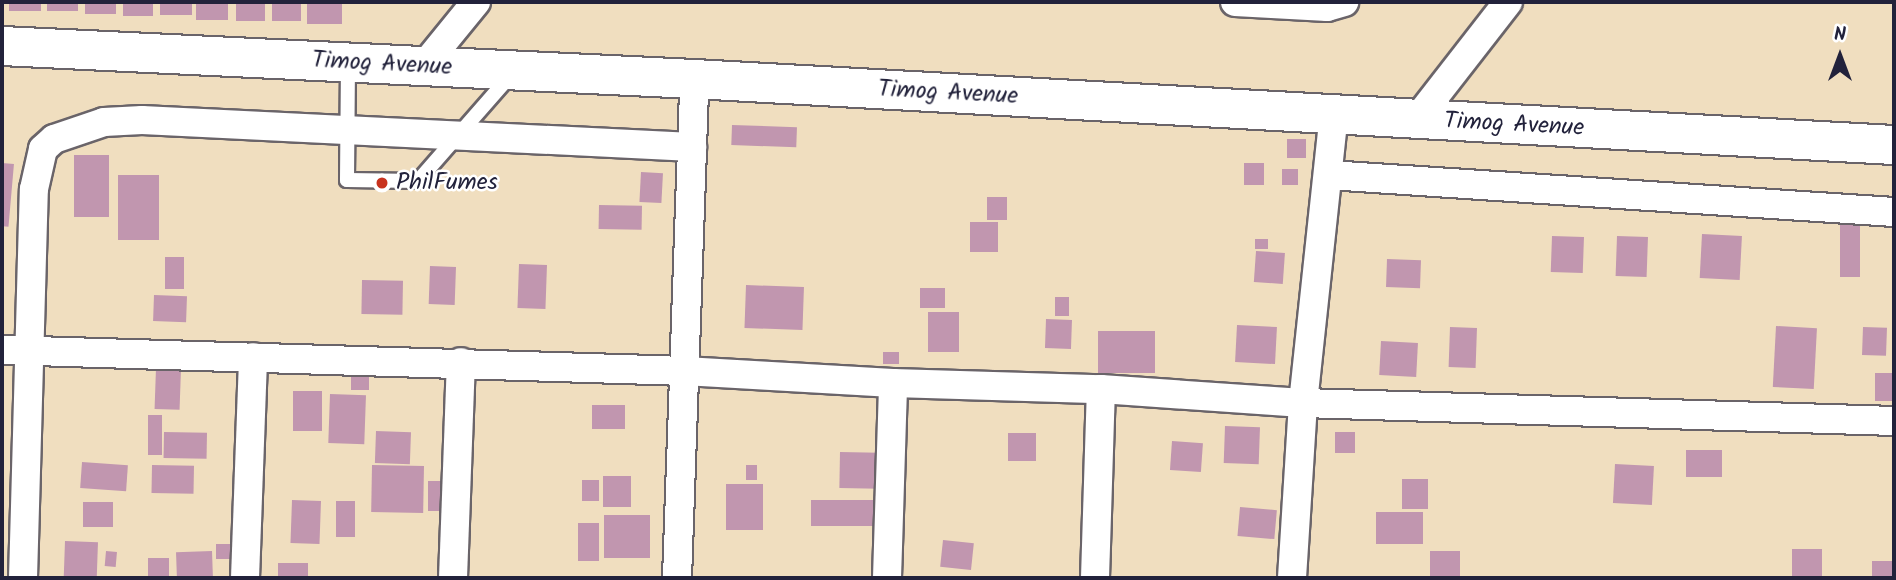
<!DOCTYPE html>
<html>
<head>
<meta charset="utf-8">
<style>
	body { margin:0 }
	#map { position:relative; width:1896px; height:580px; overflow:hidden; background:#f0debf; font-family:Kalam,sans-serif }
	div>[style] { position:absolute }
	.building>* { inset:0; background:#c196af; transform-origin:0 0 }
	.roads { filter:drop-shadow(2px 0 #6a6469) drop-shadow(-2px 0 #6a6469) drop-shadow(0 2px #6a6469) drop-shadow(0 -2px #6a6469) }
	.service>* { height:14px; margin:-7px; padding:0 7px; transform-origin:7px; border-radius:7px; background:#fff }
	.minor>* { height:28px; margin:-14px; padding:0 14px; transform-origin:14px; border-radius:14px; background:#fff }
	.secondary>* { height:38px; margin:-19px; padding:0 19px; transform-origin:19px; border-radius:19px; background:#fff }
	.dots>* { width:19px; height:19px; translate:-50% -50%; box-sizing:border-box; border:4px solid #fff; border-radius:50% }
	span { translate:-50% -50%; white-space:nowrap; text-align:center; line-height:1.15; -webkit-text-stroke:5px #fff; paint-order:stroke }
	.street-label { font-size:24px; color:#22223b }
	.poi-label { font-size:24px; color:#22223b }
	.left { translate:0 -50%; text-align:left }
	.frame { position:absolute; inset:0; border:4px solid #22223b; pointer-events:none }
	.north { position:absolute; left:1805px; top:21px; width:70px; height:70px; -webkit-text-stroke:5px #fff; paint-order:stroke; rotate:0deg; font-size:19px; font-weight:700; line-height:28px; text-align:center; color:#22223b }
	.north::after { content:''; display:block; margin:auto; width:24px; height:32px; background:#22223b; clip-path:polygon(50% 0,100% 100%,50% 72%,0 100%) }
</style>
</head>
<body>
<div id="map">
	<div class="building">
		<div style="left:9px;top:2px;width:32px;height:9px"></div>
		<div style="left:47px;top:2px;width:31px;height:9px"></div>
		<div style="left:85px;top:2px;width:31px;height:12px"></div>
		<div style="left:123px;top:2px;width:30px;height:14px"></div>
		<div style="left:160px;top:2px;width:32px;height:13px"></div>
		<div style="left:196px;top:2px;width:32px;height:18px"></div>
		<div style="left:236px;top:2px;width:29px;height:19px"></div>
		<div style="left:272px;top:2px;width:29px;height:19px"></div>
		<div style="left:307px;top:2px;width:35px;height:22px"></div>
		<div style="left:732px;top:125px;width:65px;height:20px;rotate:2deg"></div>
		<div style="left:1287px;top:139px;width:19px;height:19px"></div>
		<div style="left:74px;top:155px;width:35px;height:62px"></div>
		<div style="left:2px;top:163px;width:12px;height:63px;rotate:5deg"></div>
		<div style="left:1244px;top:163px;width:20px;height:22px"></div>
		<div style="left:1282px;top:169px;width:16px;height:16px"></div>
		<div style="left:641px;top:172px;width:22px;height:30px;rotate:3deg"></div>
		<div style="left:118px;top:175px;width:41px;height:65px"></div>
		<div style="left:987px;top:197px;width:20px;height:23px"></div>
		<div style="left:599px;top:205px;width:43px;height:24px;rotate:1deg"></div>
		<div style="left:970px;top:222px;width:28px;height:30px"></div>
		<div style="left:1840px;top:225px;width:20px;height:52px"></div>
		<div style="left:1702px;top:234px;width:40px;height:44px;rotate:3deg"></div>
		<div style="left:1552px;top:236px;width:32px;height:36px;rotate:2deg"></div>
		<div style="left:1617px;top:236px;width:31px;height:40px;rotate:2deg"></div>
		<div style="left:1255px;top:239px;width:13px;height:10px"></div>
		<div style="left:1256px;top:251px;width:29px;height:31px;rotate:4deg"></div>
		<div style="left:165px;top:257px;width:19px;height:32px"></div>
		<div style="left:1387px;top:259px;width:34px;height:28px;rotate:2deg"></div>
		<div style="left:519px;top:264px;width:28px;height:44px;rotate:2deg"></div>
		<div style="left:430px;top:266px;width:26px;height:38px;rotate:2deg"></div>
		<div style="left:362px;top:280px;width:41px;height:34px;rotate:1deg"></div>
		<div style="left:746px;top:285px;width:58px;height:43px;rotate:2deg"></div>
		<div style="left:920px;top:288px;width:25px;height:20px"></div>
		<div style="left:154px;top:295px;width:33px;height:26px;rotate:2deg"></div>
		<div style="left:1055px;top:297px;width:14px;height:19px"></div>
		<div style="left:928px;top:312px;width:31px;height:40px"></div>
		<div style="left:1046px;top:319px;width:26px;height:29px;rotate:2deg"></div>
		<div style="left:1237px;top:325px;width:40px;height:37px;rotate:3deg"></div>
		<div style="left:1776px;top:326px;width:41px;height:61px;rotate:3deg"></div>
		<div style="left:1450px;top:327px;width:27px;height:40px;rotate:2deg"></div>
		<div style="left:1863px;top:327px;width:24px;height:28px;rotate:2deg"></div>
		<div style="left:1098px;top:331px;width:57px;height:42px"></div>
		<div style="left:1381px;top:341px;width:37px;height:34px;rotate:3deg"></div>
		<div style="left:883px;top:352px;width:16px;height:12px"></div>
		<div style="left:156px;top:368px;width:25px;height:41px;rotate:2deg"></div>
		<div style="left:351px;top:371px;width:18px;height:19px"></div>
		<div style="left:1875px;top:373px;width:19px;height:28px"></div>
		<div style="left:322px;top:391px;width:40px;height:29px;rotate:90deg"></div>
		<div style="left:330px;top:394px;width:36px;height:49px;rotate:2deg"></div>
		<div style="left:592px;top:405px;width:33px;height:24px"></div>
		<div style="left:148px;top:415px;width:14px;height:40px"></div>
		<div style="left:1225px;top:426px;width:35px;height:37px;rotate:2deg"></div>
		<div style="left:376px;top:431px;width:35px;height:32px;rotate:2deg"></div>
		<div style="left:164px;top:432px;width:43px;height:26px;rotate:1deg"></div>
		<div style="left:1335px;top:432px;width:20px;height:21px"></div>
		<div style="left:1008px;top:433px;width:28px;height:28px"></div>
		<div style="left:1172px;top:441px;width:31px;height:29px;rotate:4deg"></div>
		<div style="left:1686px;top:450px;width:36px;height:27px"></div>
		<div style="left:840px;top:452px;width:39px;height:36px;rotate:1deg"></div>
		<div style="left:82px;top:462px;width:46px;height:26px;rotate:4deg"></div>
		<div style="left:1615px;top:464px;width:39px;height:39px;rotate:3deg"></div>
		<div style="left:152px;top:465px;width:42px;height:28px;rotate:1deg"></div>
		<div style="left:372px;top:465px;width:52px;height:47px;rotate:1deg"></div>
		<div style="left:746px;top:465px;width:11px;height:15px"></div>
		<div style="left:603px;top:476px;width:28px;height:31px"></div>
		<div style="left:1402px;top:479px;width:26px;height:30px"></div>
		<div style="left:582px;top:480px;width:17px;height:21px"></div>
		<div style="left:428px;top:481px;width:15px;height:30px"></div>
		<div style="left:726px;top:484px;width:37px;height:46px"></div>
		<div style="left:292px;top:500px;width:29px;height:43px;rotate:2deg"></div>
		<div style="left:811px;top:500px;width:64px;height:26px"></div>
		<div style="left:336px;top:501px;width:19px;height:36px"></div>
		<div style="left:83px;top:502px;width:30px;height:25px"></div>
		<div style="left:1240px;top:507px;width:37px;height:29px;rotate:5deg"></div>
		<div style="left:1376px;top:512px;width:47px;height:32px"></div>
		<div style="left:604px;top:515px;width:46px;height:43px"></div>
		<div style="left:578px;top:523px;width:21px;height:38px"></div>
		<div style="left:943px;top:540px;width:31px;height:27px;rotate:6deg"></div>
		<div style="left:65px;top:541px;width:33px;height:37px;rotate:2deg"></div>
		<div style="left:216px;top:544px;width:21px;height:15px"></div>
		<div style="left:1792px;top:549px;width:30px;height:29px"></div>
		<div style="left:106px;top:551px;width:11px;height:15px;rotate:5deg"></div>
		<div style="left:212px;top:551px;width:27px;height:36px;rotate:88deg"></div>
		<div style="left:1430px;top:551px;width:30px;height:27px"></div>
		<div style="left:148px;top:558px;width:21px;height:18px"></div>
		<div style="left:1872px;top:561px;width:22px;height:17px"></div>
		<div style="left:278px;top:563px;width:30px;height:15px"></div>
	</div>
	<div class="roads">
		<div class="service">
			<div style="left:348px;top:64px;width:116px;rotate:90.5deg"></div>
			<div style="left:347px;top:180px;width:71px;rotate:0.8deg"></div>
			<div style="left:418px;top:181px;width:140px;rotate:-48.8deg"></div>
		</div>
		<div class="minor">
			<div style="left:1235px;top:2px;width:92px;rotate:3.1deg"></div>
			<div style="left:1327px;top:7px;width:18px;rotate:-16deg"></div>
			<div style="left:423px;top:67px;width:84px;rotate:-50.8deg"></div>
			<div style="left:1417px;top:119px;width:148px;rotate:-52.1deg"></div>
			<div style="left:1328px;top:175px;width:567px;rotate:3.74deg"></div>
			<div style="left:2px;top:350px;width:682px;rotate:1.76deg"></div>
			<div style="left:684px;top:371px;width:209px;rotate:3.3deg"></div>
			<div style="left:893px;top:383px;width:208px;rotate:1.7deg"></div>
			<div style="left:1101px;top:389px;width:202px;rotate:4deg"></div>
			<div style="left:1303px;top:403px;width:591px;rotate:1.74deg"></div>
			<div style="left:23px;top:578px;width:389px;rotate:-88.4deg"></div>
			<div style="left:34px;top:189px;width:41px;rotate:-77.3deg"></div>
			<div style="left:43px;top:149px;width:15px;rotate:-42deg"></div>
			<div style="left:54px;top:139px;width:53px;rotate:-18.8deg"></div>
			<div style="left:104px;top:122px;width:38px;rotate:-3deg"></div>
			<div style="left:142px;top:120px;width:551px;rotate:2.81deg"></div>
			<div style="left:245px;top:578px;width:221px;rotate:-87.9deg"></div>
			<div style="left:453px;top:578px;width:216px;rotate:-87.9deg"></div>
			<div style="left:677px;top:578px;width:499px;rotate:-88deg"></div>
			<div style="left:887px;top:578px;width:195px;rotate:-88.2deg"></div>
			<div style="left:1095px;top:578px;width:189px;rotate:-88.2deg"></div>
			<div style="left:1292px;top:578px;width:175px;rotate:-86.4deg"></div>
			<div style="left:1303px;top:403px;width:290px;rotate:-83.9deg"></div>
		</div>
		<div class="secondary">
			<div style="left:2px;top:46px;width:693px;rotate:2.73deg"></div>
			<div style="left:694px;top:79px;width:1202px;rotate:3.15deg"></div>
		</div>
	</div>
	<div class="dots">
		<div style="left:382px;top:183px;background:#c8321e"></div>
	</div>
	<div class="street-label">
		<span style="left:382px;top:64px;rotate:3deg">Timog Avenue</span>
		<span style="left:948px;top:93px;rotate:3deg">Timog Avenue</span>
		<span style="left:1514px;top:125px;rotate:3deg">Timog Avenue</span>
	</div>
	<div class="poi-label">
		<span class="left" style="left:396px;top:183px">PhilFumes</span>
	</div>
	<div class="frame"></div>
	<div class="north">N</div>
</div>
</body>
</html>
